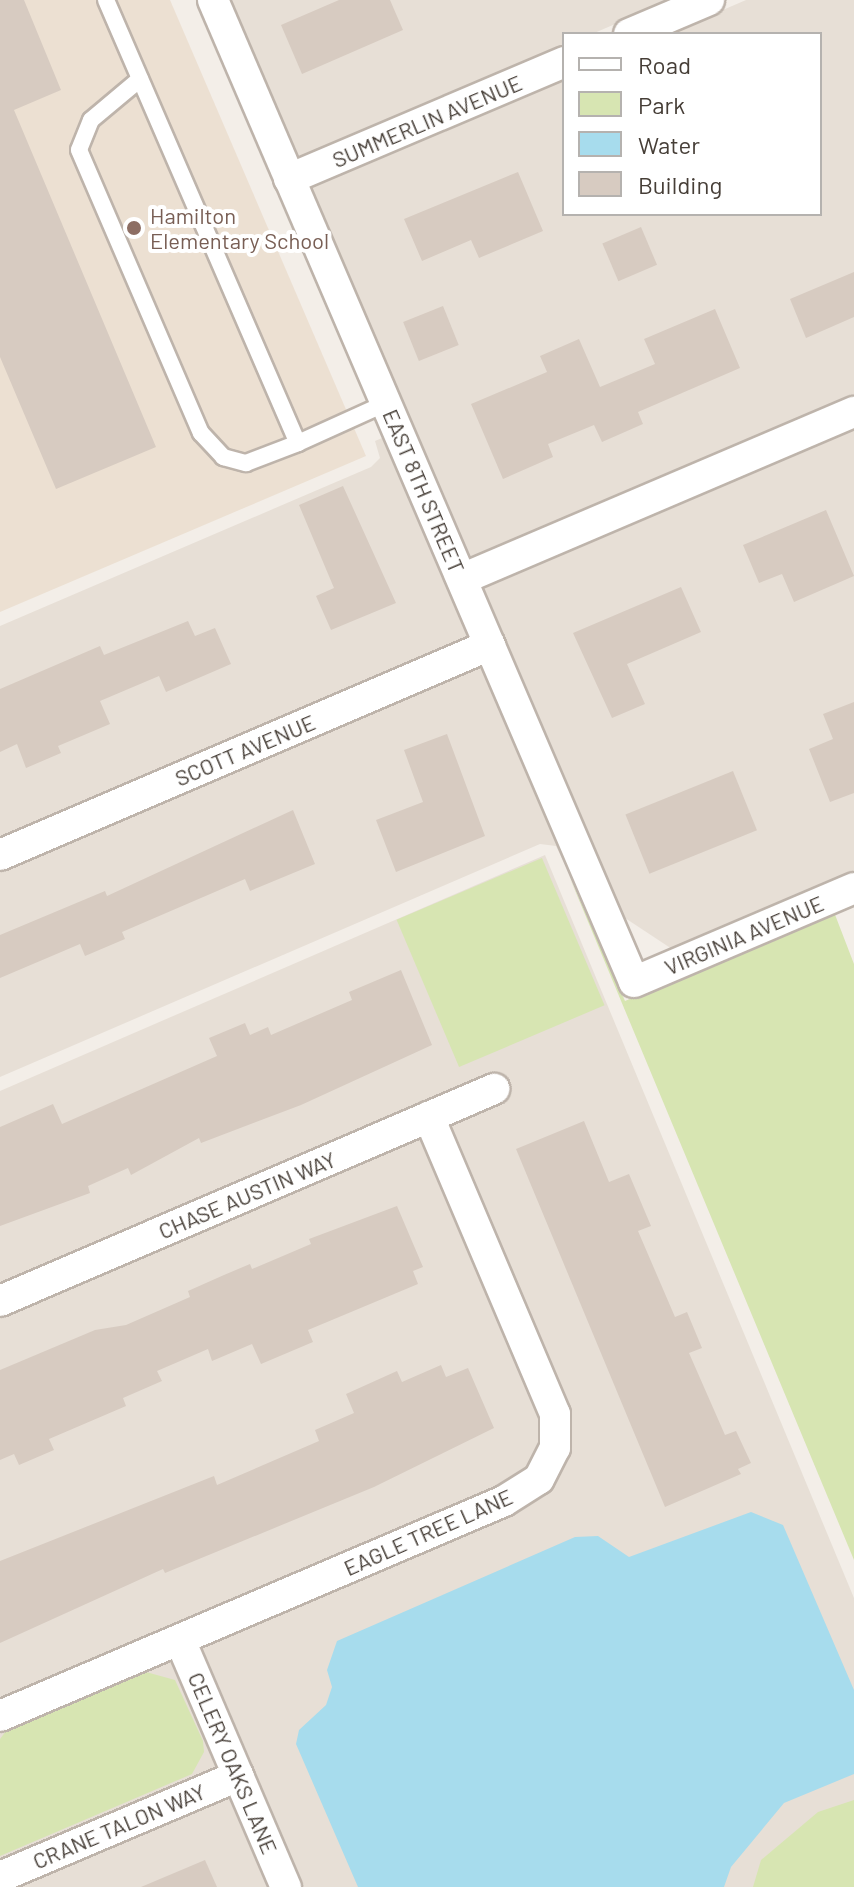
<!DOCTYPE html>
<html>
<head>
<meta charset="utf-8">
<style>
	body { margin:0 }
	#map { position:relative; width:854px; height:1887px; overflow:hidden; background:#f3eee8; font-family:Barlow,sans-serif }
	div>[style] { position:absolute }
	.residential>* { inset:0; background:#e7dfd6 }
	.education>* { inset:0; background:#ece0d2 }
	.green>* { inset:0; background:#d7e5b2; transform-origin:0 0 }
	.water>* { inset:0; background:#a7dced }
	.building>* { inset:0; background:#d7cbc1; transform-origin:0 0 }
	.roads { filter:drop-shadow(2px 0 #beb4ab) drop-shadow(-2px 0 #beb4ab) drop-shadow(0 2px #beb4ab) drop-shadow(0 -2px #beb4ab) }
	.lane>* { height:16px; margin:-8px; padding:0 8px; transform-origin:8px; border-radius:8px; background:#fff }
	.street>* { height:30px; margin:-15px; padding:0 15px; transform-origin:15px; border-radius:15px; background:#fff }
	.dots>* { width:22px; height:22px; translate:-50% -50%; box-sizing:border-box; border:4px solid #fff; border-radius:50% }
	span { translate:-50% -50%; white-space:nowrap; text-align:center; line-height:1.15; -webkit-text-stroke:8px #fff; paint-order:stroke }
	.street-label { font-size:22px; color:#463e37 }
	.education-label { font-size:22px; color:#785e54 }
	.left { translate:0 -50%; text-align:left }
	.legend { position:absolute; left:562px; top:32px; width:260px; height:184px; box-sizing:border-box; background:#fff; border:2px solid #b5b2af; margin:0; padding:10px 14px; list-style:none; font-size:24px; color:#463e37 }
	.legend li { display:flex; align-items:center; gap:16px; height:40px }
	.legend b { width:40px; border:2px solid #b5b2af }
</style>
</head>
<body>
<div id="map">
	<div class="residential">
		<div style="clip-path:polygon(231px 0,671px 0,592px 34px,564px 34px,564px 46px,299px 159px)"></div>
		<div style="clip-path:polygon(746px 0,854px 0,854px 396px,471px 559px,311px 187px,564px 78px,564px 214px,820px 214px,820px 34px,667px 34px)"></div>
		<div style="clip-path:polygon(854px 428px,854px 871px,672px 949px,625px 918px,483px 586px)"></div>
		<div style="clip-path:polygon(382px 438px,469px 638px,0 839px,0 626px,371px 467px,380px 458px,375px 441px)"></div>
		<div style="clip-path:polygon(481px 666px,571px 877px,556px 846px,540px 844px,0 1077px,0 871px)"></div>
		<div style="clip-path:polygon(545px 855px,854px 1598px,854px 1887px,0 1887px,0 1091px)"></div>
	</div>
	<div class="education">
		<div style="clip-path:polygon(0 0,170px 0,366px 456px,0 612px)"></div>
	</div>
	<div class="green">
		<div style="left:542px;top:858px;width:160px;height:158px;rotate:67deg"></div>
		<div style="clip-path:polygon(569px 876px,625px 1001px,834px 912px,854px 964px,854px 1560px)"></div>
		<div style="clip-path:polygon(146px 1672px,175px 1680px,203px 1741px,204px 1752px,192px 1774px,0 1856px,0 1739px,6px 1731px)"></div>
		<div style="clip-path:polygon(854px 1800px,854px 1887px,753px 1887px,761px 1860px,818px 1812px)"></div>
	</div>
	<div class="water">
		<div style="clip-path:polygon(751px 1512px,783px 1525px,854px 1690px,854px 1774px,784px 1803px,731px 1867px,724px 1887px,358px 1887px,296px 1744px,299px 1730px,326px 1705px,332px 1687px,327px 1670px,337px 1641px,575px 1537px,598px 1536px,629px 1557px)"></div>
	</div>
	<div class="building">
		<div style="clip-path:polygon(0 0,24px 0,61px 90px,14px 110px,156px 447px,56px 489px,0 357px)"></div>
		<div style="clip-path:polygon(339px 0,390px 0,403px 30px,302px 74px,281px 25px)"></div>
		<div style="clip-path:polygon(518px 172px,543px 231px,479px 258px,471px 240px,422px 261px,404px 219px)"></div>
		<div style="left:641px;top:227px;width:41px;height:42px;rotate:67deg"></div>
		<div style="clip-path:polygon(854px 272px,854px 317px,806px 338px,790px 299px)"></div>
		<div style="left:443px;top:306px;width:42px;height:43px;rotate:68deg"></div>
		<div style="clip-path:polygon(715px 309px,740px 368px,638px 412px,643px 424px,602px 442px,594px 425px,548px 444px,553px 457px,503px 479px,471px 404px,547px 372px,540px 356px,579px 339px,600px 387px,655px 364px,644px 339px)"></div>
		<div style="clip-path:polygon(343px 486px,396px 603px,331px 630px,316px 596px,334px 588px,299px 505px)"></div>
		<div style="clip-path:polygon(826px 510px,854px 576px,794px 602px,782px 574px,759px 583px,743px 545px)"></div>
		<div style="clip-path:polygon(681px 587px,701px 632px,627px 664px,645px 704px,612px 718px,573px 633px)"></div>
		<div style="clip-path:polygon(188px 621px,195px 636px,215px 628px,231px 664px,166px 692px,159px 676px,100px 701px,110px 724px,58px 746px,61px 753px,26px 768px,17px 744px,0 752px,0 689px,100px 646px,104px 655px)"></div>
		<div style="clip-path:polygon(854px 702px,854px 793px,830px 802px,809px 749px,833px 739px,823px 714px)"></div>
		<div style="clip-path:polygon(447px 734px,485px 836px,396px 872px,376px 820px,423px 802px,404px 750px)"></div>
		<div style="left:733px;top:771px;width:64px;height:116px;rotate:68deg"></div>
		<div style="clip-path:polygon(293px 810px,315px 864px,250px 891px,245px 879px,122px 932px,125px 939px,85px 956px,80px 944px,0 978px,0 935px,105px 891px,107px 896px)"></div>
		<div style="clip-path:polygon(401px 970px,432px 1045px,301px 1105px,201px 1143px,199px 1138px,131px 1175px,128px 1168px,88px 1186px,90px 1193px,0 1226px,0 1127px,53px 1104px,62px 1124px,217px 1056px,209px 1038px,245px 1023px,250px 1035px,268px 1027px,271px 1035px,352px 1000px,349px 992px)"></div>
		<div style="clip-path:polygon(584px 1121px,609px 1182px,629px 1174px,651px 1226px,638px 1231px,675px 1317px,687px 1312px,702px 1348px,689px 1353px,725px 1435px,736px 1431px,751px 1463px,738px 1469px,741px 1474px,665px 1507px,516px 1149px)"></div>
		<div style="clip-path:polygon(397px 1206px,423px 1267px,413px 1271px,418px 1284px,308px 1330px,313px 1342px,261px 1364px,252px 1344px,212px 1361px,208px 1349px,157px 1371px,162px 1381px,123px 1398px,126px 1406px,49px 1439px,54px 1450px,19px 1465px,14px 1454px,0 1460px,0 1370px,95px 1330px,126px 1325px,190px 1297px,188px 1291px,224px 1275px,250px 1264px,252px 1269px,311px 1244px,309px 1239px)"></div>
		<div style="clip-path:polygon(441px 1365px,446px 1377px,468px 1368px,494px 1428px,374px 1487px,165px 1573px,163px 1569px,0 1643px,0 1561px,214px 1476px,217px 1485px,319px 1441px,315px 1430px,354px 1413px,346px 1394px,397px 1371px,402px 1382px)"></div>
		<div style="clip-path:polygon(205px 1860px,217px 1887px,141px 1887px)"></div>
	</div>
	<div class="roads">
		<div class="lane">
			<div style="left:106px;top:0;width:483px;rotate:66.6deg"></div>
			<div style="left:298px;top:443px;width:97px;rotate:-24.4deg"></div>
			<div style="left:140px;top:79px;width:64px;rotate:140.1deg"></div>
			<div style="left:91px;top:120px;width:32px;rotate:112deg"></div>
			<div style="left:79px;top:150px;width:308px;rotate:66.7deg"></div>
			<div style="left:201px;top:433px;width:33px;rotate:47deg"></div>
			<div style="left:223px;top:457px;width:24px;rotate:15deg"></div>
			<div style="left:246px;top:463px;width:56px;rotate:-21deg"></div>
		</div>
		<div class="street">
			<div style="left:213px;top:0;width:1068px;rotate:66.79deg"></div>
			<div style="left:634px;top:982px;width:239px;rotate:-23.1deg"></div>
			<div style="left:629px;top:34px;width:87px;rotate:-23deg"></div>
			<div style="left:289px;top:179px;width:299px;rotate:-23deg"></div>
			<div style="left:462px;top:579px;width:426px;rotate:-23.1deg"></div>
			<div style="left:0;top:855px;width:533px;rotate:-23.2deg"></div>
			<div style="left:0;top:1301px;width:538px;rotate:-23.23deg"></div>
			<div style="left:180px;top:1640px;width:269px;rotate:66.8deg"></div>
			<div style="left:0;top:1716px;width:548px;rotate:-23.1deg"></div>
			<div style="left:504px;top:1501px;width:41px;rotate:-32.2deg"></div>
			<div style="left:539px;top:1479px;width:35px;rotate:-63deg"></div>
			<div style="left:555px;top:1448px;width:34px;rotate:-90deg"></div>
			<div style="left:555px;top:1414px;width:323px;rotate:-113deg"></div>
			<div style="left:0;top:1877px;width:259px;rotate:-23deg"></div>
		</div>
	</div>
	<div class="dots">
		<div style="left:134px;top:228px;background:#8d6e63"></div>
	</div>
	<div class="street-label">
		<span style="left:427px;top:121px;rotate:-23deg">SUMMERLIN AVENUE</span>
		<span style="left:424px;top:491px;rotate:67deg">EAST 8TH STREET</span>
		<span style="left:245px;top:750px;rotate:-23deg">SCOTT AVENUE</span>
		<span style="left:744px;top:935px;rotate:-23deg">VIRGINIA AVENUE</span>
		<span style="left:247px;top:1195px;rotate:-23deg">CHASE AUSTIN WAY</span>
		<span style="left:428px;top:1532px;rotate:-24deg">EAGLE TREE LANE</span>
		<span style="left:233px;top:1763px;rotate:67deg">CELERY OAKS LANE</span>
		<span style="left:119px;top:1826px;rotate:-23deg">CRANE TALON WAY</span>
	</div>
	<div class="education-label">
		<span class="left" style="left:150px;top:228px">Hamilton<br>Elementary School</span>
	</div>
	<ul class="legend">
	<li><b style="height:10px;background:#fff"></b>Road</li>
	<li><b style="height:22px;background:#d7e5b2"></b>Park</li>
	<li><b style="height:22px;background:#a7dced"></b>Water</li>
	<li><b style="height:22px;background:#d7cbc1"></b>Building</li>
	</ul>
</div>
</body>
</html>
